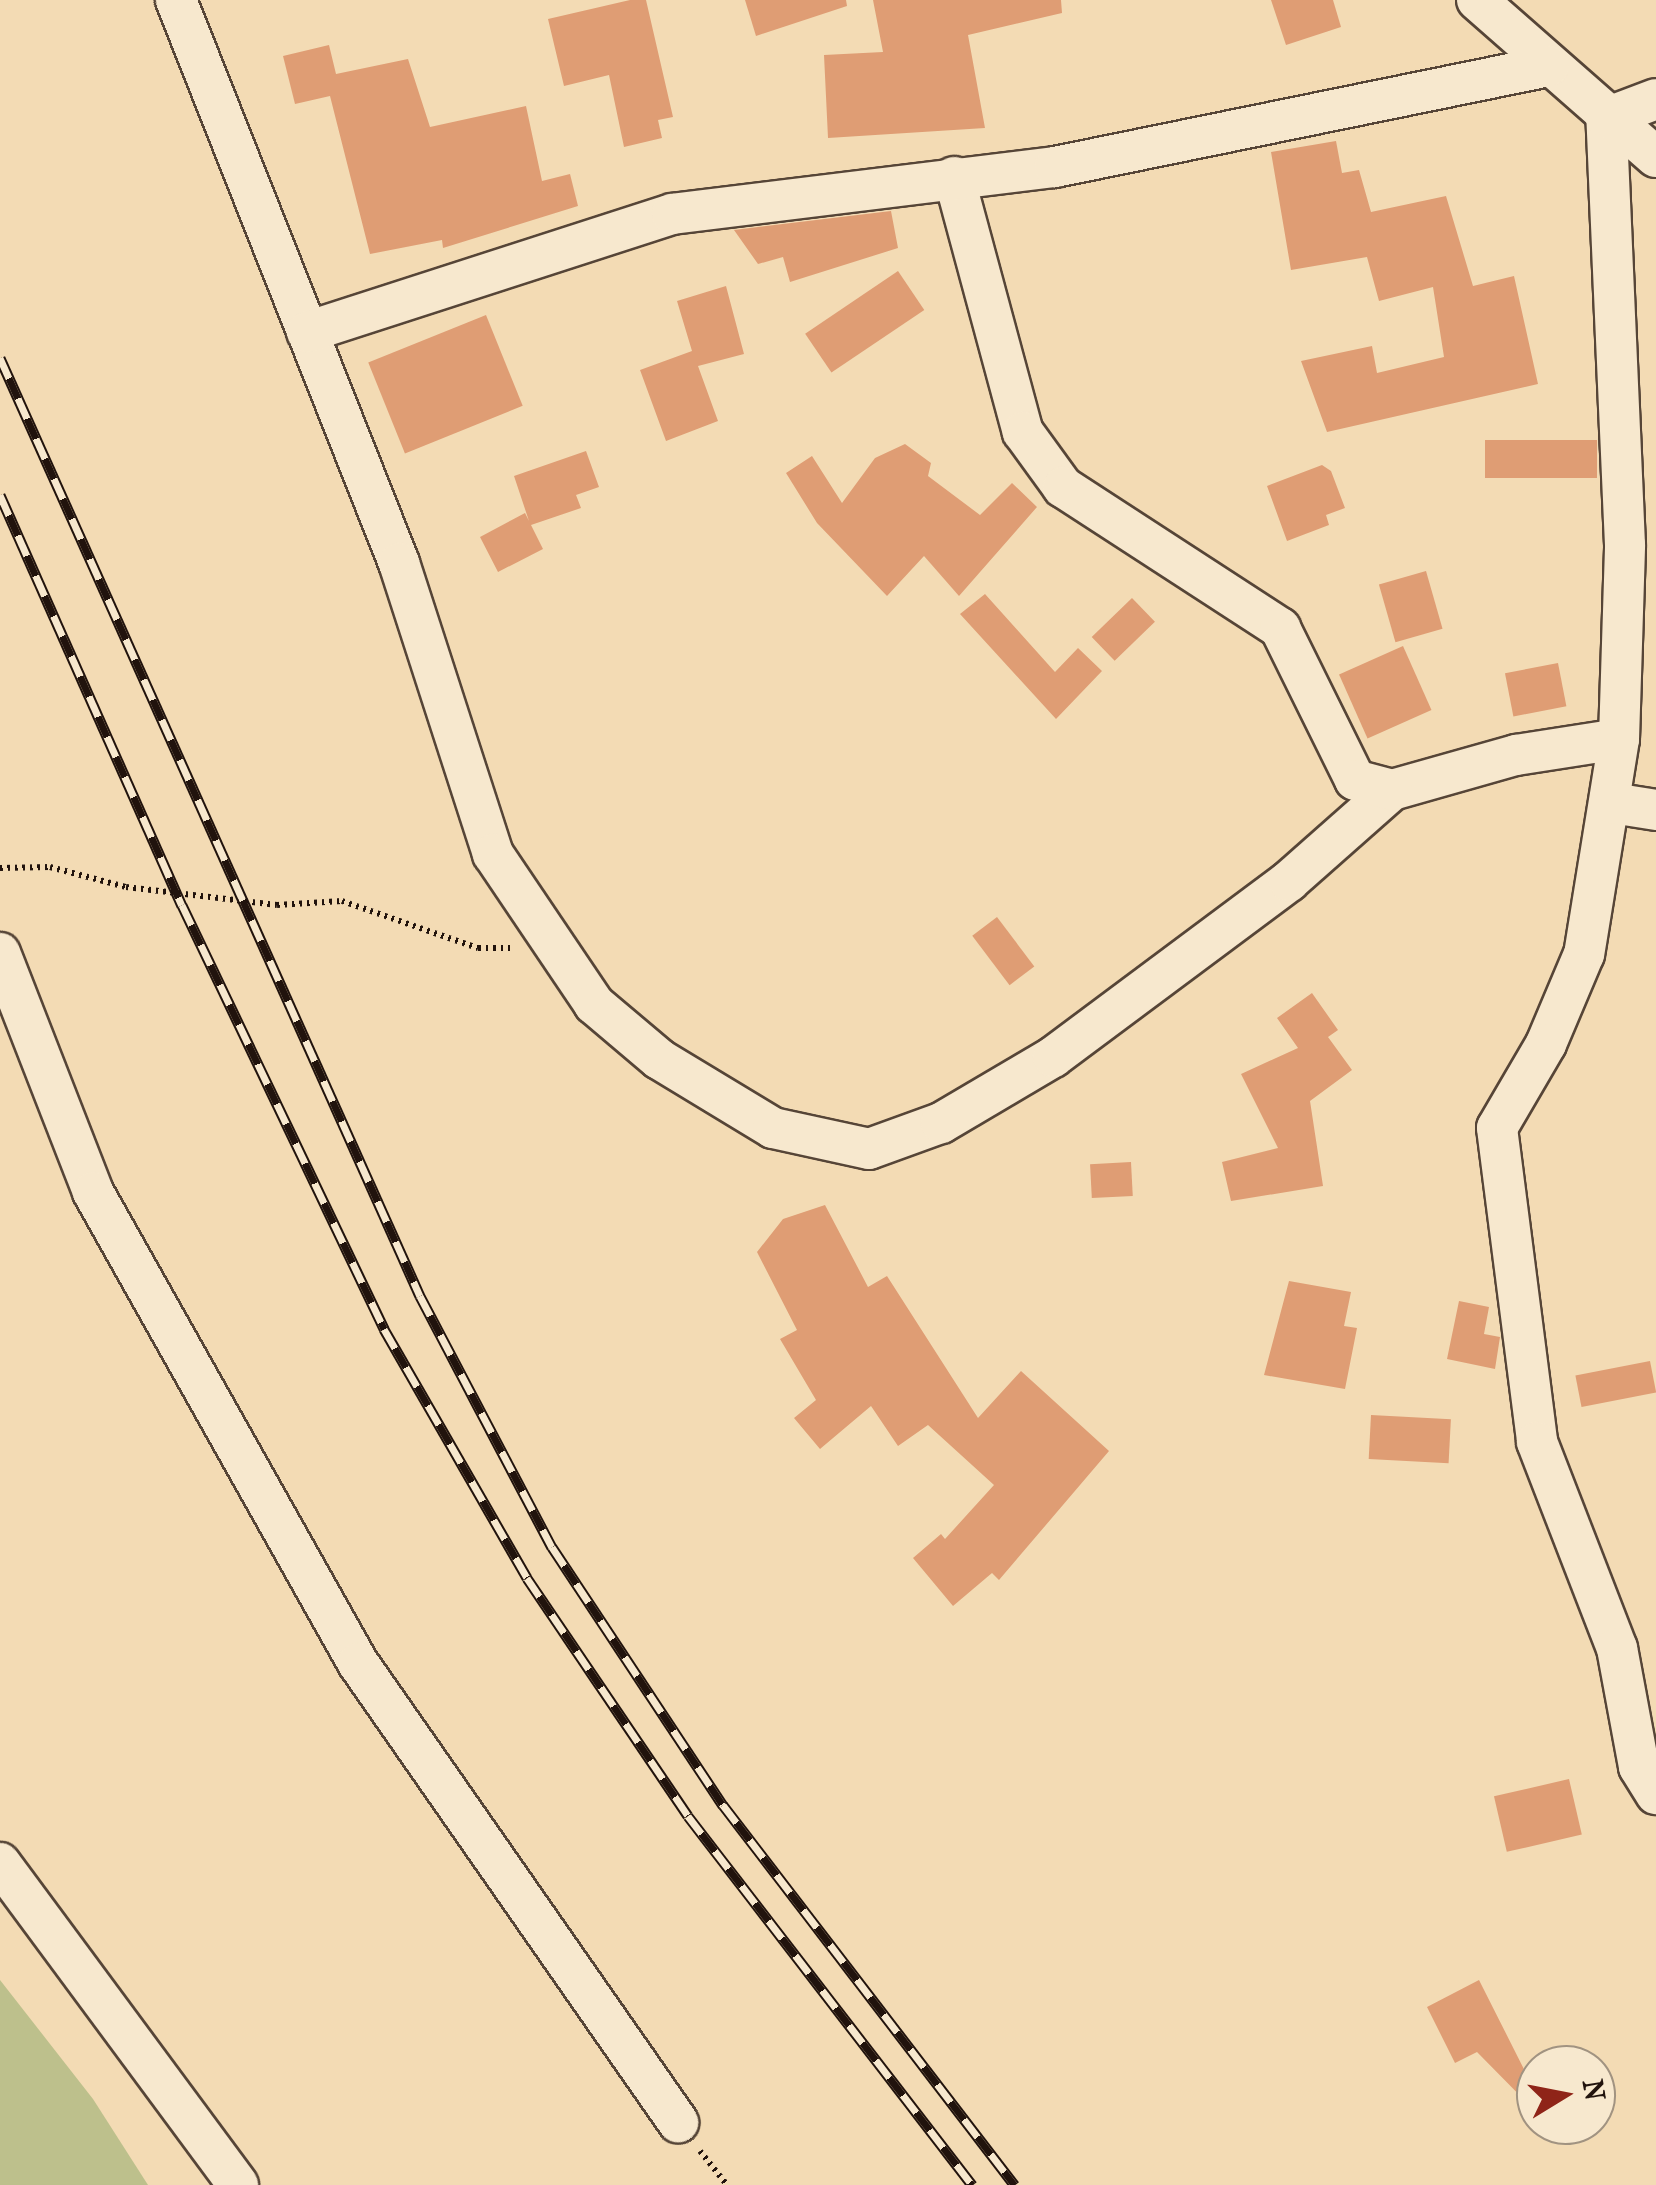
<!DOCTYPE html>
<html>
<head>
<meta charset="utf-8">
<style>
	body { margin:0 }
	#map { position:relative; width:1656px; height:2185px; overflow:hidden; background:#f3dbb4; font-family:"IM FELL French Canon",serif }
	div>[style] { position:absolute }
	.green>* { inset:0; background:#bdc08c }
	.building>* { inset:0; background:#df9d74; transform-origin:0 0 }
	.path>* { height:6px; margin-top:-3px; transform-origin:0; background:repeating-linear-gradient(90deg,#21130d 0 2.5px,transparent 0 7.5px) }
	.roads { filter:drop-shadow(2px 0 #564537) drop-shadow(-2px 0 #564537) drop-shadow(0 2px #564537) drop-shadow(0 -2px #564537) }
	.minor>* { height:40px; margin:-20px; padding:0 20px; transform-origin:20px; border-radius:20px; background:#f7e8ce }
	.rail>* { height:11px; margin-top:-5.5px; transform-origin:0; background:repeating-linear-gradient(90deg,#f7e8ce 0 22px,#21130d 0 44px); box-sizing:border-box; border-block:2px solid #21130d }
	span { translate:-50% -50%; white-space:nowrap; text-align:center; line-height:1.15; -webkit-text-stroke:9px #f7e8ce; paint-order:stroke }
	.north { position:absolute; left:1516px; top:2045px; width:100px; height:100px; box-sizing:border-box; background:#f7e8ce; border:2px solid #a19381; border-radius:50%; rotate:80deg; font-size:28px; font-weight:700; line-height:40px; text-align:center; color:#21130d }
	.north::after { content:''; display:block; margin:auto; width:35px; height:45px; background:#8f2418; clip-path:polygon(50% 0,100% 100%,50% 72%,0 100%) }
</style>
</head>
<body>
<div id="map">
	<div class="green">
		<div style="clip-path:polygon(0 1980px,93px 2099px,148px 2185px,0 2185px)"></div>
	</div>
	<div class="building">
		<div style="clip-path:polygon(630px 0,646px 0,673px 117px,658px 120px,662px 138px,624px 147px,609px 75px,564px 86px,548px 19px)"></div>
		<div style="clip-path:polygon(745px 0,846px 0,847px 6px,756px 36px)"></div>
		<div style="clip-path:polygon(873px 0,1061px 0,1062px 13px,968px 35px,985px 128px,828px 138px,824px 55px,883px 52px)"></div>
		<div style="clip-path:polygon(1271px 0,1333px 0,1341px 27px,1286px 45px)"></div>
		<div style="clip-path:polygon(329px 45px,336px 74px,408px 59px,430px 127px,526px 106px,542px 181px,570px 174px,578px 206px,443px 248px,442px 240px,370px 254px,330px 96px,295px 104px,283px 56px)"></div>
		<div style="clip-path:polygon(1336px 141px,1342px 173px,1359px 170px,1371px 212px,1446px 196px,1473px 286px,1514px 276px,1538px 384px,1327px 432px,1301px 361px,1372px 346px,1377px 373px,1444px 357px,1433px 287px,1379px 301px,1367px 257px,1291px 270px,1271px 152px)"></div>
		<div style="clip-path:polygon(891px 211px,898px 248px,790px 282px,783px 257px,758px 264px,734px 230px)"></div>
		<div style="left:898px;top:271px;width:47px;height:112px;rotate:56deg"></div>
		<div style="clip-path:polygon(726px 286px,744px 354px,698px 366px,718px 421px,666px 441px,640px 370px,692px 351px,677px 301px)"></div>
		<div style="left:486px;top:315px;width:98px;height:127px;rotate:68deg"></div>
		<div style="left:1597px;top:440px;width:38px;height:112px;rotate:90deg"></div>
		<div style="clip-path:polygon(905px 444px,931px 463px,928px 476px,980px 515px,1012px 483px,1037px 507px,959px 596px,924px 556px,887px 596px,817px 523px,786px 473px,812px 456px,842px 503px,875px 458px)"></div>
		<div style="clip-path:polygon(586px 451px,599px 487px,576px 495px,581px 508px,531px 525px,543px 549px,498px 572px,480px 537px,525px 513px,529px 521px,514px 476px)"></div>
		<div style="clip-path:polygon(1322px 465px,1331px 471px,1345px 508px,1326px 515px,1329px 525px,1287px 541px,1267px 486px)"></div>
		<div style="left:1426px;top:571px;width:60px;height:49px;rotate:74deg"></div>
		<div style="clip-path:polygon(985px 594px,1055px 672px,1078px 648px,1102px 671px,1056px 719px,960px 614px)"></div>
		<div style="left:1132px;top:598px;width:33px;height:56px;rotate:46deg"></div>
		<div style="left:1403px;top:646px;width:70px;height:70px;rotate:66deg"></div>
		<div style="left:1558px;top:663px;width:44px;height:54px;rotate:79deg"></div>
		<div style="left:997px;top:917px;width:62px;height:31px;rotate:53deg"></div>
		<div style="clip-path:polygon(1312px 993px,1338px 1030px,1328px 1037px,1352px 1070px,1310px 1101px,1323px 1186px,1231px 1201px,1222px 1162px,1278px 1148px,1241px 1074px,1298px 1048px,1277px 1018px)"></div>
		<div style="left:1131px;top:1162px;width:34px;height:41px;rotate:87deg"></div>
		<div style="clip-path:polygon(825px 1205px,868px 1287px,887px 1276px,978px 1418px,1021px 1371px,1109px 1451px,999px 1580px,992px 1573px,953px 1606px,913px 1558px,941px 1534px,945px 1539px,994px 1485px,928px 1425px,898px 1446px,871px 1406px,820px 1449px,794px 1418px,816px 1400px,780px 1339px,797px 1330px,757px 1252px,783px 1219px)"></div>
		<div style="clip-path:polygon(1289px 1281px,1351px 1292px,1344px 1326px,1357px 1328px,1345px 1389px,1264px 1375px)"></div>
		<div style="clip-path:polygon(1459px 1301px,1489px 1307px,1484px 1334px,1500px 1337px,1495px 1369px,1447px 1359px)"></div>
		<div style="left:1650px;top:1361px;width:32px;height:76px;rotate:79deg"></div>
		<div style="left:1371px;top:1415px;width:80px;height:44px;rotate:3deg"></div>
		<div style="left:1569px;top:1779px;width:57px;height:77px;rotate:77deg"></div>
		<div style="clip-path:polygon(1479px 1980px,1536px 2093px,1536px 2112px,1477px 2052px,1455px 2063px,1427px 2007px)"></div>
	</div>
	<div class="path">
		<div style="left:0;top:868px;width:50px;rotate:-1.1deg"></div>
		<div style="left:50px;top:867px;width:79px;rotate:14.7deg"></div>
		<div style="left:126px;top:887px;width:152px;rotate:6.8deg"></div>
		<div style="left:277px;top:905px;width:65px;rotate:-3.5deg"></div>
		<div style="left:342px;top:901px;width:144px;rotate:19.1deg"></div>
		<div style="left:478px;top:948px;width:32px"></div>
		<div style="left:700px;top:2151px;width:43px;rotate:51.5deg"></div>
	</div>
	<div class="roads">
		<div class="minor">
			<div style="left:176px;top:0;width:606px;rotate:68.39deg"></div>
			<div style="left:399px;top:563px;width:306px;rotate:72.1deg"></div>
			<div style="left:493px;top:854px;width:181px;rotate:56deg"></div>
			<div style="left:594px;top:1004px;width:85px;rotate:40.2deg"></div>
			<div style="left:659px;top:1059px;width:133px;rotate:31.2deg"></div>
			<div style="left:773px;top:1128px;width:98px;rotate:12.3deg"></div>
			<div style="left:869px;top:1149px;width:77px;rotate:-19.9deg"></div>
			<div style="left:941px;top:1123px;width:130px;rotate:-30.5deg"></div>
			<div style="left:1053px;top:1057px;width:294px;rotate:-36.7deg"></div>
			<div style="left:1289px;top:881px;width:137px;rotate:-41.5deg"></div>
			<div style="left:1392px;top:790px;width:129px;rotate:-15.8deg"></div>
			<div style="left:1516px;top:755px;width:104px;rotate:-8.8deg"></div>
			<div style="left:1619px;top:739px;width:194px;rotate:-88.2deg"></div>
			<div style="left:1625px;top:545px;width:427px;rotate:-92.5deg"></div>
			<div style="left:1606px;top:118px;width:53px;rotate:-20.8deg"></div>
			<div style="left:1477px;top:0;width:238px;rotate:41.3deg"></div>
			<div style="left:954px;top:177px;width:264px;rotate:74.9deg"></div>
			<div style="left:1023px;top:432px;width:68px;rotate:54deg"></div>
			<div style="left:1063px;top:487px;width:259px;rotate:33deg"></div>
			<div style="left:1280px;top:628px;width:169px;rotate:63.7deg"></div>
			<div style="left:1355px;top:780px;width:38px;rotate:15deg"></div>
			<div style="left:307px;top:332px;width:384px;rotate:-17.9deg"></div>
			<div style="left:672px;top:214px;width:386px;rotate:-7deg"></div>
			<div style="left:1055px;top:167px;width:504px;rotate:-11.56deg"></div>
			<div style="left:1619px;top:739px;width:218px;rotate:99.2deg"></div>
			<div style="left:1584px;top:954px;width:98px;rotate:112.9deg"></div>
			<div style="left:1546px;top:1044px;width:97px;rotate:120.3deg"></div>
			<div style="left:1497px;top:1128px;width:317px;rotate:82.7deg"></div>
			<div style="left:1537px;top:1442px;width:221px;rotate:68.8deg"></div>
			<div style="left:1617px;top:1648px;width:121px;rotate:79.5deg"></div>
			<div style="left:1639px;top:1767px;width:32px;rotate:58deg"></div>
			<div style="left:1612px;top:803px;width:45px;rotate:9deg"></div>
			<div style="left:0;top:953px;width:256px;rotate:68.7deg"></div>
			<div style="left:93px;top:1192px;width:540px;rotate:60.64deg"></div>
			<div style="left:358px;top:1663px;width:560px;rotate:55.12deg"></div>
			<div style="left:0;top:1863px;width:400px;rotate:53.5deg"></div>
		</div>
	</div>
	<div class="rail">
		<div style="left:0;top:358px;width:1028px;rotate:65.88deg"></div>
		<div style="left:420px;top:1296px;width:284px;rotate:62.3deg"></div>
		<div style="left:552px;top:1547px;width:310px;rotate:56.5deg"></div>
		<div style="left:723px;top:1805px;width:479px;rotate:52.5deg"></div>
		<div style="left:0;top:495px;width:449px;rotate:66.1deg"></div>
		<div style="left:182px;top:905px;width:470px;rotate:64.5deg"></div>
		<div style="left:384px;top:1329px;width:287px;rotate:60.1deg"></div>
		<div style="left:527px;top:1578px;width:287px;rotate:55.9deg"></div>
		<div style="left:688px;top:1816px;width:466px;rotate:52.4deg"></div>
	</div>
	<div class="north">N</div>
</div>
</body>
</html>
